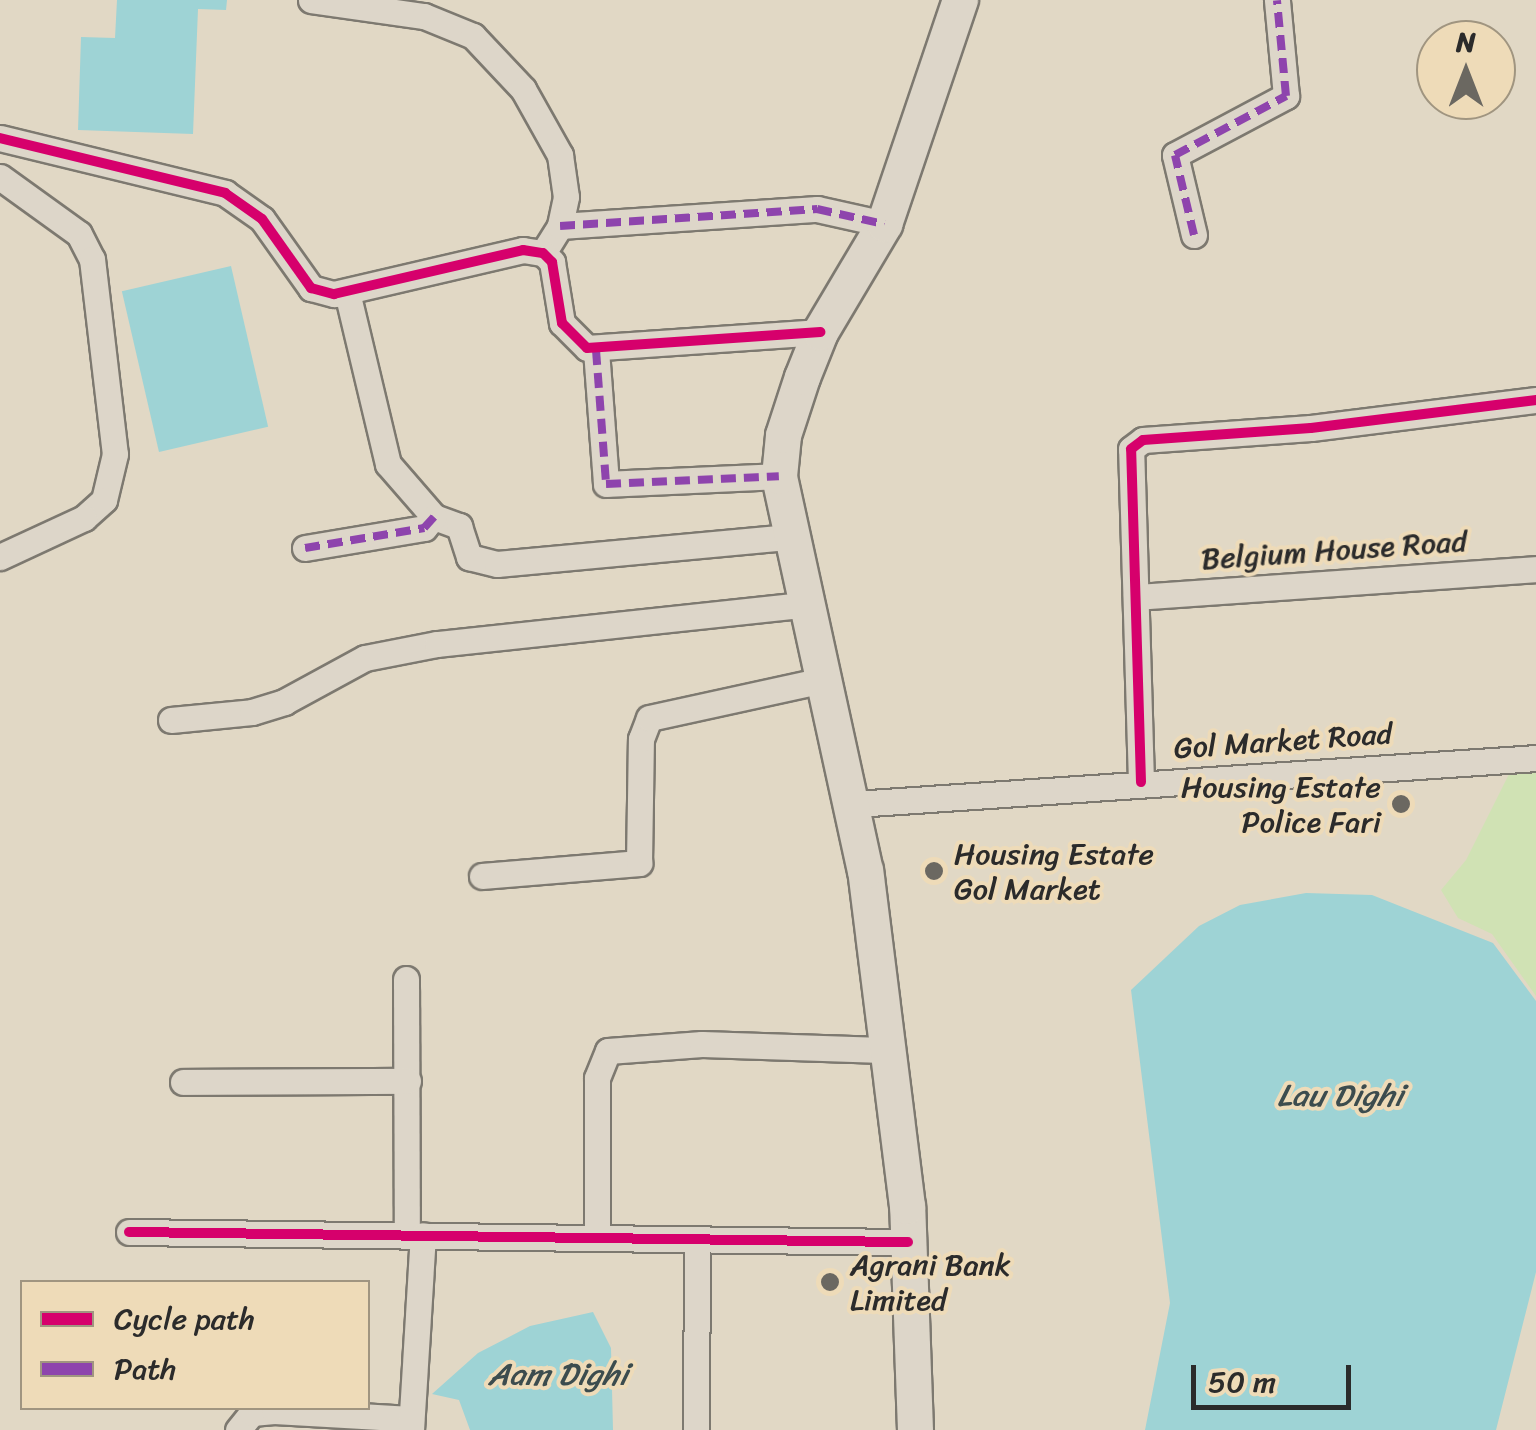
<!DOCTYPE html>
<html>
<head>
<meta charset="utf-8">
<style>
	body { margin:0 }
	#map { position:relative; width:1536px; height:1430px; overflow:hidden; background:#e1d8c5; font-family:Sriracha,sans-serif }
	div>[style] { position:absolute }
	.green>* { inset:0; background:#d0e2b4 }
	.water>* { inset:0; background:#9ed3d5; transform-origin:0 0 }
	.roads { filter:drop-shadow(2px 0 #7d7970) drop-shadow(-2px 0 #7d7970) drop-shadow(0 2px #7d7970) drop-shadow(0 -2px #7d7970) }
	.street>* { height:25px; margin:-12.5px; padding:0 12.5px; transform-origin:12.5px; border-radius:12.5px; background:#ddd6c9 }
	.secondary>* { height:35px; margin:-17.5px; padding:0 17.5px; transform-origin:17.5px; border-radius:17.5px; background:#ddd6c9 }
	.quiet>* { height:8px; margin-top:-4px; transform-origin:0; background:repeating-linear-gradient(90deg,#8e44ad 0 15px,transparent 0 23px) }
	.cycleway>* { height:10px; margin:-5px; padding:0 5px; transform-origin:5px; border-radius:5px; background:#d6006c }
	.dots>* { width:28px; height:28px; translate:-50% -50%; box-sizing:border-box; border:5px solid #eedbb8; border-radius:50% }
	span { translate:-50% -50%; white-space:nowrap; text-align:center; line-height:1.15; -webkit-text-stroke:8px #eedbb8; paint-order:stroke }
	.street-label { font-size:30px; color:#2b2b2b }
	.poi-label { font-size:30px; color:#2b2b2b }
	.right { translate:-100% -50%; text-align:right }
	.left { translate:0 -50%; text-align:left }
	.water-label { font-size:32px; color:#3c4c4e; font-style:italic }
	.legend { position:absolute; left:20px; top:1280px; width:350px; height:130px; box-sizing:border-box; background:#eedbb8; border:2px solid #a09580; margin:0; padding:12px 18px; list-style:none; font-size:30px; color:#2b2b2b }
	.legend li { display:flex; align-items:center; gap:20px; height:50px }
	.legend b { width:50px; border:2px solid #a09580 }
	.north { position:absolute; left:1416px; top:20px; width:100px; height:100px; box-sizing:border-box; background:#eedbb8; border:2px solid #a09580; border-radius:50%; rotate:0deg; font-size:28px; font-weight:700; line-height:40px; text-align:center; color:#2b2b2b }
	.north::after { content:''; display:block; margin:auto; width:35px; height:45px; background:#6b6861; clip-path:polygon(50% 0,100% 100%,50% 72%,0 100%) }
	.scale { position:absolute; left:1191px; top:1365px; width:160px; height:45px; box-sizing:border-box; border:5px solid #2b2b2b; border-top:0; padding-left:12px; font-size:30px; line-height:35px; white-space:nowrap; color:#2b2b2b; -webkit-text-stroke:8px #eedbb8; paint-order:stroke }
</style>
</head>
<body>
<div id="map">
	<div class="green">
		<div style="clip-path:polygon(1536px 766px,1536px 996px,1492px 934px,1458px 918px,1441px 890px,1466px 860px,1512px 768px)"></div>
	</div>
	<div class="water">
		<div style="clip-path:polygon(117px 0,227px 0,226px 10px,198px 9px,193px 134px,78px 130px,81px 37px,115px 38px)"></div>
		<div style="left:231px;top:266px;width:165px;height:112px;rotate:77deg"></div>
		<div style="clip-path:polygon(1306px 893px,1372px 895px,1493px 943px,1536px 1001px,1536px 1272px,1496px 1430px,1145px 1430px,1170px 1303px,1131px 990px,1199px 926px,1240px 905px)"></div>
		<div style="clip-path:polygon(593px 1312px,611px 1348px,613px 1430px,470px 1430px,459px 1400px,432px 1394px,478px 1353px,530px 1326px)"></div>
	</div>
	<div class="roads">
		<div class="street">
			<div style="left:311px;top:0;width:114px;rotate:8.1deg"></div>
			<div style="left:424px;top:16px;width:53px;rotate:22.2deg"></div>
			<div style="left:473px;top:36px;width:73px;rotate:46.7deg"></div>
			<div style="left:523px;top:89px;width:76px;rotate:60.7deg"></div>
			<div style="left:560px;top:155px;width:42px;rotate:81.9deg"></div>
			<div style="left:566px;top:197px;width:30px;rotate:102deg"></div>
			<div style="left:560px;top:226px;width:32px;rotate:122deg"></div>
			<div style="left:0;top:138px;width:232px;rotate:13.7deg"></div>
			<div style="left:225px;top:193px;width:45px;rotate:35.1deg"></div>
			<div style="left:262px;top:219px;width:85px;rotate:54.6deg"></div>
			<div style="left:311px;top:288px;width:24px;rotate:15deg"></div>
			<div style="left:334px;top:294px;width:194px;rotate:-13.1deg"></div>
			<div style="left:523px;top:250px;width:20px;rotate:9deg"></div>
			<div style="left:543px;top:253px;width:13px;rotate:45deg"></div>
			<div style="left:552px;top:262px;width:62px;rotate:80.7deg"></div>
			<div style="left:562px;top:323px;width:35px;rotate:45deg"></div>
			<div style="left:587px;top:348px;width:234px;rotate:-3.9deg"></div>
			<div style="left:0;top:177px;width:97px;rotate:35.8deg"></div>
			<div style="left:79px;top:234px;width:28px;rotate:63deg"></div>
			<div style="left:92px;top:259px;width:196px;rotate:83.3deg"></div>
			<div style="left:115px;top:454px;width:47px;rotate:103.4deg"></div>
			<div style="left:104px;top:500px;width:27px;rotate:138deg"></div>
			<div style="left:84px;top:518px;width:93px;rotate:155.1deg"></div>
			<div style="left:560px;top:226px;width:258px;rotate:-3.8deg"></div>
			<div style="left:817px;top:209px;width:69px;rotate:12.6deg"></div>
			<div style="left:1194px;top:235px;width:82px;rotate:-103.4deg"></div>
			<div style="left:1175px;top:155px;width:126px;rotate:-28deg"></div>
			<div style="left:1286px;top:96px;width:96px;rotate:-95.4deg"></div>
			<div style="left:347px;top:292px;width:177px;rotate:76.6deg"></div>
			<div style="left:388px;top:464px;width:70px;rotate:49deg"></div>
			<div style="left:434px;top:517px;width:27px;rotate:20deg"></div>
			<div style="left:459px;top:526px;width:33px;rotate:72deg"></div>
			<div style="left:469px;top:557px;width:29px;rotate:14deg"></div>
			<div style="left:497px;top:564px;width:291px;rotate:-5.3deg"></div>
			<div style="left:596px;top:350px;width:134px;rotate:85.7deg"></div>
			<div style="left:606px;top:484px;width:173px;rotate:-2.6deg"></div>
			<div style="left:305px;top:548px;width:121px;rotate:-9.5deg"></div>
			<div style="left:424px;top:528px;width:15px;rotate:-48deg"></div>
			<div style="left:1136px;top:597px;width:401px;rotate:-4deg"></div>
			<div style="left:171px;top:720px;width:81px;rotate:-5.6deg"></div>
			<div style="left:252px;top:712px;width:34px;rotate:-17deg"></div>
			<div style="left:284px;top:702px;width:92px;rotate:-28.5deg"></div>
			<div style="left:365px;top:658px;width:73px;rotate:-11deg"></div>
			<div style="left:437px;top:644px;width:367px;rotate:-6.1deg"></div>
			<div style="left:1141px;top:782px;width:333px;rotate:-91.7deg"></div>
			<div style="left:1131px;top:449px;width:15px;rotate:-37deg"></div>
			<div style="left:1143px;top:440px;width:168px;rotate:-4.1deg"></div>
			<div style="left:1311px;top:428px;width:227px;rotate:-7.1deg"></div>
			<div style="left:855px;top:804px;width:683px;rotate:-3.86deg"></div>
			<div style="left:482px;top:876px;width:158px;rotate:-4.7deg"></div>
			<div style="left:639px;top:863px;width:124px;rotate:-89.1deg"></div>
			<div style="left:641px;top:739px;width:22px;rotate:-69deg"></div>
			<div style="left:649px;top:718px;width:174px;rotate:-12.3deg"></div>
			<div style="left:406px;top:979px;width:254px;rotate:89.8deg"></div>
			<div style="left:183px;top:1082px;width:225px;rotate:-0.3deg"></div>
			<div style="left:129px;top:1232px;width:779px;rotate:0.74deg"></div>
			<div style="left:597px;top:1238px;width:160px;rotate:-90deg"></div>
			<div style="left:597px;top:1078px;width:29px;rotate:-68deg"></div>
			<div style="left:608px;top:1051px;width:94px;rotate:-4.3deg"></div>
			<div style="left:702px;top:1044px;width:181px;rotate:1.9deg"></div>
			<div style="left:238px;top:1430px;width:22px;rotate:-51deg"></div>
			<div style="left:252px;top:1413px;width:22px;rotate:-5deg"></div>
			<div style="left:274px;top:1411px;width:137px;rotate:3.3deg"></div>
			<div style="left:411px;top:1430px;width:195px;rotate:-86.5deg"></div>
			<div style="left:696px;top:1430px;width:191px;rotate:-89.7deg"></div>
		</div>
		<div class="secondary">
			<div style="left:915px;top:1430px;width:224px;rotate:-92deg"></div>
			<div style="left:907px;top:1206px;width:338px;rotate:-97.1deg"></div>
			<div style="left:865px;top:871px;width:404px;rotate:-102.3deg"></div>
			<div style="left:779px;top:476px;width:41px;rotate:-84.4deg"></div>
			<div style="left:783px;top:435px;width:61px;rotate:-71.9deg"></div>
			<div style="left:802px;top:377px;width:48px;rotate:-68.2deg"></div>
			<div style="left:820px;top:332px;width:126px;rotate:-59.3deg"></div>
			<div style="left:884px;top:224px;width:237px;rotate:-71.3deg"></div>
		</div>
	</div>
	<div class="quiet">
		<div style="left:560px;top:226px;width:258px;rotate:-3.8deg"></div>
		<div style="left:817px;top:209px;width:69px;rotate:12.6deg"></div>
		<div style="left:1194px;top:235px;width:82px;rotate:-103.4deg"></div>
		<div style="left:1175px;top:155px;width:126px;rotate:-28deg"></div>
		<div style="left:1286px;top:96px;width:96px;rotate:-95.4deg"></div>
		<div style="left:596px;top:350px;width:134px;rotate:85.7deg"></div>
		<div style="left:606px;top:484px;width:173px;rotate:-2.6deg"></div>
		<div style="left:305px;top:548px;width:121px;rotate:-9.5deg"></div>
		<div style="left:424px;top:528px;width:15px;rotate:-48deg"></div>
	</div>
	<div class="cycleway">
		<div style="left:0;top:138px;width:232px;rotate:13.7deg"></div>
		<div style="left:225px;top:193px;width:45px;rotate:35.1deg"></div>
		<div style="left:262px;top:219px;width:85px;rotate:54.6deg"></div>
		<div style="left:311px;top:288px;width:24px;rotate:15deg"></div>
		<div style="left:334px;top:294px;width:194px;rotate:-13.1deg"></div>
		<div style="left:523px;top:250px;width:20px;rotate:9deg"></div>
		<div style="left:543px;top:253px;width:13px;rotate:45deg"></div>
		<div style="left:552px;top:262px;width:62px;rotate:80.7deg"></div>
		<div style="left:562px;top:323px;width:35px;rotate:45deg"></div>
		<div style="left:587px;top:348px;width:234px;rotate:-3.9deg"></div>
		<div style="left:1141px;top:782px;width:333px;rotate:-91.7deg"></div>
		<div style="left:1131px;top:449px;width:15px;rotate:-37deg"></div>
		<div style="left:1143px;top:440px;width:168px;rotate:-4.1deg"></div>
		<div style="left:1311px;top:428px;width:227px;rotate:-7.1deg"></div>
		<div style="left:129px;top:1232px;width:779px;rotate:0.74deg"></div>
	</div>
	<div class="dots">
		<div style="left:1401px;top:804px;background:#6b6861"></div>
		<div style="left:934px;top:871px;background:#6b6861"></div>
		<div style="left:830px;top:1282px;background:#6b6861"></div>
	</div>
	<div class="street-label">
		<span style="left:1334px;top:550px;rotate:-4deg">Belgium House Road</span>
		<span style="left:1283px;top:741px;rotate:-4deg">Gol Market Road</span>
	</div>
	<div class="poi-label">
		<span class="right" style="left:1381px;top:804px">Housing Estate<br>Police Fari</span>
		<span class="left" style="left:954px;top:871px">Housing Estate<br>Gol Market</span>
		<span class="left" style="left:850px;top:1282px">Agrani Bank<br>Limited</span>
	</div>
	<div class="water-label">
		<span style="left:1340px;top:1096px">Lau Dighi</span>
		<span style="left:558px;top:1375px">Aam Dighi</span>
	</div>
	<ul class="legend">
	<li><b style="height:12px;background:#d6006c"></b>Cycle path</li>
	<li><b style="height:12px;background:#8e44ad"></b>Path</li>
	</ul>
	<div class="north">N</div>
	<div class="scale">50 m</div>
</div>
</body>
</html>
